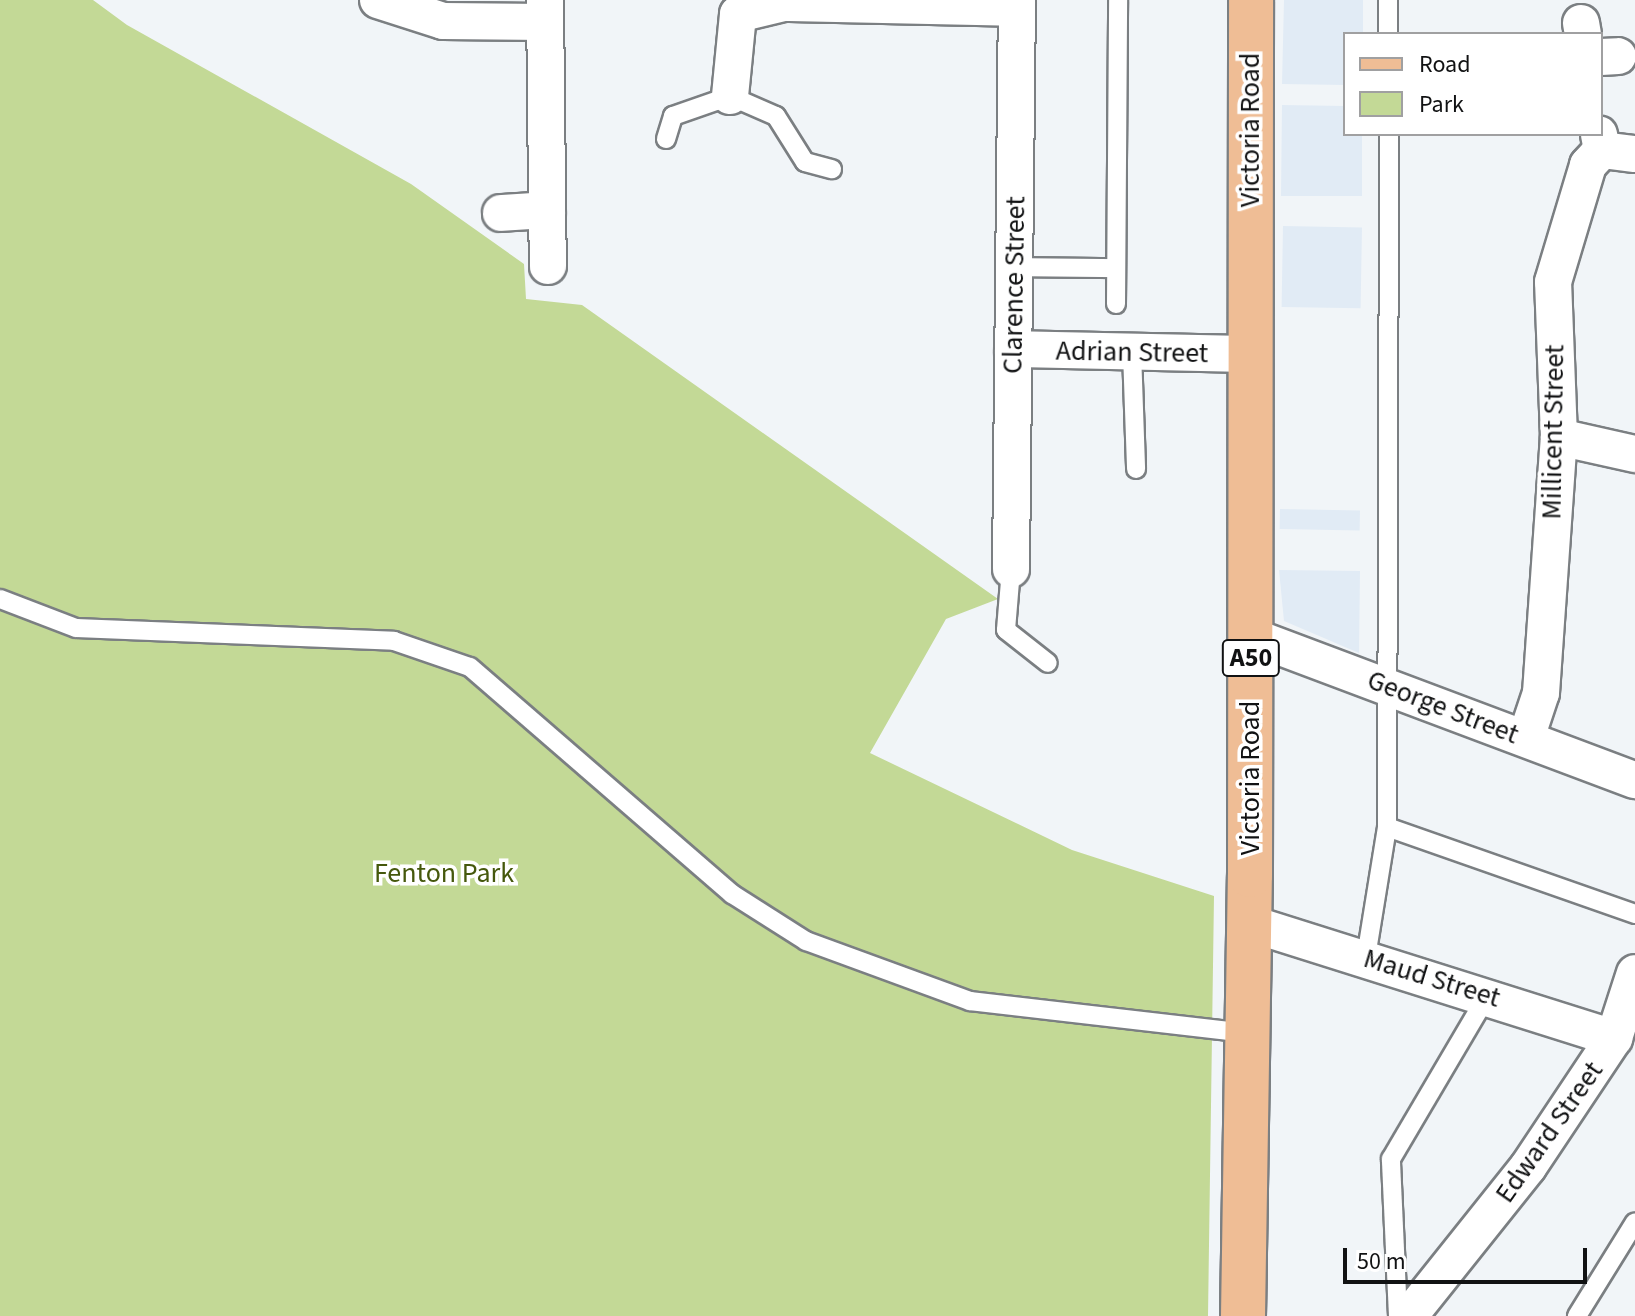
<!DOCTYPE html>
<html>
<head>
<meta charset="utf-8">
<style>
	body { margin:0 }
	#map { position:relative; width:1635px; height:1316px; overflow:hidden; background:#f1f5f8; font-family:"Source Sans 3",sans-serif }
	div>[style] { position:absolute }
	.built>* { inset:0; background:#e1ebf5; transform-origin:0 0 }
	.green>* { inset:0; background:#c3d996 }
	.roads { filter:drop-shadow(2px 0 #7b7f82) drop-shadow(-2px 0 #7b7f82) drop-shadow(0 2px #7b7f82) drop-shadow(0 -2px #7b7f82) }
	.lane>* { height:18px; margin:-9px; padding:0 9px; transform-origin:9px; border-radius:9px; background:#fff }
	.street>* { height:36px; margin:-18px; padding:0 18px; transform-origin:18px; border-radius:18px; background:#fff }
	.primary>* { height:44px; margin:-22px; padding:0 22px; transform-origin:22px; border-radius:22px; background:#efbd95 }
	span { translate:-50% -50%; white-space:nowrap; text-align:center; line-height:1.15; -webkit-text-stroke:7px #fff; paint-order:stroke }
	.shield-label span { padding:2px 6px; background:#fff; border:2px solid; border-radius:6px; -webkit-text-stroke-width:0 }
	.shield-label { font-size:26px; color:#111213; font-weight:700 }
	.street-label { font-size:28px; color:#111213 }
	.park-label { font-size:28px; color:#45580c }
	.legend { position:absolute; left:1343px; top:32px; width:260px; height:104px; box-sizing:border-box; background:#fff; border:2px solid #a0a0a1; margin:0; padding:10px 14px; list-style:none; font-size:24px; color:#111213 }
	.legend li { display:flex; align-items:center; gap:16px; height:40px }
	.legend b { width:40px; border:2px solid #a0a0a1 }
	.scale { position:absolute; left:1343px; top:1248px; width:244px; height:36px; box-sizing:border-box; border:4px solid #111213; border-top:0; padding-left:10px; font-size:24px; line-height:28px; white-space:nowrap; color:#111213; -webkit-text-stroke:6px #fff; paint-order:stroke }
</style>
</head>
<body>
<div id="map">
	<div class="built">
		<div style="clip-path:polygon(1284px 0,1363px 0,1363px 34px,1345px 34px,1345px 85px,1282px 84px)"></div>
		<div style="clip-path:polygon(1282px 105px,1345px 106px,1345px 134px,1362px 134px,1362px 196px,1281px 196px)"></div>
		<div style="left:1283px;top:226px;width:79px;height:81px;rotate:1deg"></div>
		<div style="left:1280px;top:509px;width:80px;height:20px;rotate:1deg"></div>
		<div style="clip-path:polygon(1279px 570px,1360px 571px,1359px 653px,1284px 621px)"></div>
	</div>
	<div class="green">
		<div style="clip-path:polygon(0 0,93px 0,127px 25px,411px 184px,524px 264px,526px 299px,582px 305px,998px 599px,946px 619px,870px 753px,1072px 850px,1214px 896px,1208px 1316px,0 1316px)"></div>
	</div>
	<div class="roads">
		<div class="lane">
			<div style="left:1388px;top:0;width:34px;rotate:90deg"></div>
			<div style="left:666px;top:139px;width:24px;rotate:-73deg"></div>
			<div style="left:673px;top:116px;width:60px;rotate:-19.3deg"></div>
			<div style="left:730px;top:96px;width:50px;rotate:23.5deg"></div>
			<div style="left:776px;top:116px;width:54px;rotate:57.8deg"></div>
			<div style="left:805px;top:162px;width:28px;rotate:15deg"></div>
			<div style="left:1014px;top:267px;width:102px;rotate:0.6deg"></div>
			<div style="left:1116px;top:304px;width:304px;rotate:-89.6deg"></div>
			<div style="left:1132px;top:352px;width:117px;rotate:88deg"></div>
			<div style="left:1011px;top:569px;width:61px;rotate:94.7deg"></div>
			<div style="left:1006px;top:630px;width:53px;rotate:38.2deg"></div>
			<div style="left:0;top:599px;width:81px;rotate:20.9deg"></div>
			<div style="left:76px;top:628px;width:318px;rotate:2.3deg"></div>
			<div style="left:394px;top:641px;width:80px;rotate:18.9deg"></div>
			<div style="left:470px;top:667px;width:347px;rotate:40.9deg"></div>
			<div style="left:732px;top:894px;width:88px;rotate:32.4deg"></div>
			<div style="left:806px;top:941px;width:175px;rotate:20.1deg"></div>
			<div style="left:970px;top:1001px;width:278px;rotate:6.6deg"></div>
			<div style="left:1387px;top:827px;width:263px;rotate:19.3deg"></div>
			<div style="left:1366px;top:957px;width:132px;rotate:-80.8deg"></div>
			<div style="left:1387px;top:827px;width:693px;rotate:-89.83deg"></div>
			<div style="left:1398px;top:1316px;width:157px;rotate:-92.6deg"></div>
			<div style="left:1391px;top:1159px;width:191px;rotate:-59.5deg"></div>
			<div style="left:1577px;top:1316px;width:110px;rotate:-58.3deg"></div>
		</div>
		<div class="street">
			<div style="left:378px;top:0;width:68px;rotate:17.9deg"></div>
			<div style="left:443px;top:21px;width:102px;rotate:0.6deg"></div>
			<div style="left:545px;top:0;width:266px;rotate:89.4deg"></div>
			<div style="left:1581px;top:23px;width:11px;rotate:80deg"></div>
			<div style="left:1601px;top:57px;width:17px;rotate:-3deg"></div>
			<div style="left:730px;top:96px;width:82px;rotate:-84.4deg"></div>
			<div style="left:738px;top:14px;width:47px;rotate:-13.4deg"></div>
			<div style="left:784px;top:3px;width:233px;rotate:1.2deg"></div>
			<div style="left:1602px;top:150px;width:33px;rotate:7deg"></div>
			<div style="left:501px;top:213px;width:46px;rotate:-3.7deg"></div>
			<div style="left:1013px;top:349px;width:239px;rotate:1.2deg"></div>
			<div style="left:1559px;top:437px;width:78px;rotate:12.6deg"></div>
			<div style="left:1011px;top:569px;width:569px;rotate:-89.4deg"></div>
			<div style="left:1251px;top:636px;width:410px;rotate:20.6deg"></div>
			<div style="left:1526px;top:738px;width:47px;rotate:-71.6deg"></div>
			<div style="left:1541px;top:693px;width:257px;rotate:-86deg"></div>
			<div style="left:1559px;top:437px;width:155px;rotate:-92.2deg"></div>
			<div style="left:1553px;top:282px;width:122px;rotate:-73.3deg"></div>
			<div style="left:1588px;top:165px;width:21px;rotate:-47deg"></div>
			<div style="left:1602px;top:150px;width:16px;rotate:-101deg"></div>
			<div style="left:1249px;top:923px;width:383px;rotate:17.5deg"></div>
			<div style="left:1409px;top:1316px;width:191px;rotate:-51.4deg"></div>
			<div style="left:1528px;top:1167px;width:155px;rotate:-56.3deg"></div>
			<div style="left:1614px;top:1038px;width:68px;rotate:-72.1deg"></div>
		</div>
		<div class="primary">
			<div style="left:1243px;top:1316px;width:441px;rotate:-89.1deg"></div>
			<div style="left:1250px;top:875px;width:875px;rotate:-89.93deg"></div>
		</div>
	</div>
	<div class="shield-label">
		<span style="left:1251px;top:658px">A50</span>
	</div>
	<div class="street-label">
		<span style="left:1250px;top:130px;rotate:-90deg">Victoria Road</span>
		<span style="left:1014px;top:285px;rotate:-89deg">Clarence Street</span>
		<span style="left:1132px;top:352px;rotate:1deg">Adrian Street</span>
		<span style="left:1553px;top:432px;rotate:-89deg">Millicent Street</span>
		<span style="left:1443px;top:707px;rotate:21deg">George Street</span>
		<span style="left:1250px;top:778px;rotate:-90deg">Victoria Road</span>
		<span style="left:1432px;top:978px;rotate:17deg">Maud Street</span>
		<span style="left:1549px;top:1132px;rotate:-55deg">Edward Street</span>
	</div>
	<div class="park-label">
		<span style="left:444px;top:873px">Fenton Park</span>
	</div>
	<ul class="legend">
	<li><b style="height:10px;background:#efbd95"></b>Road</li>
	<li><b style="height:22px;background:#c3d996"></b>Park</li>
	</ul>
	<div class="scale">50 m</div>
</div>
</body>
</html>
